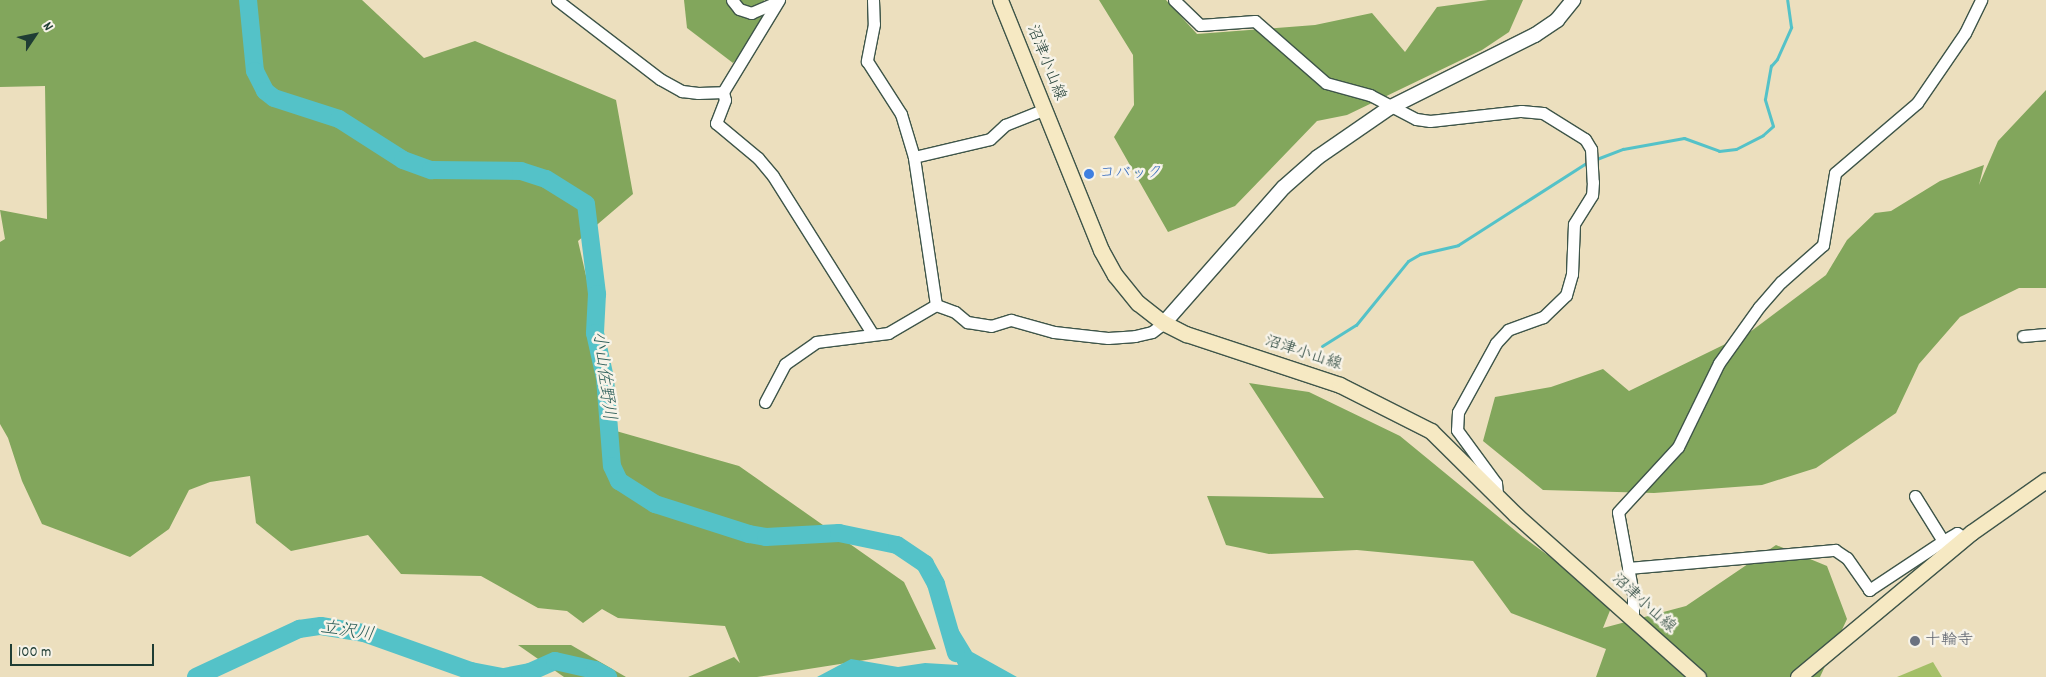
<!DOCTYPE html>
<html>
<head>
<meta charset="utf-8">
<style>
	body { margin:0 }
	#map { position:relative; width:2046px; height:677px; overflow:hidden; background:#ecdfbe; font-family:Dekko,"Klee One",sans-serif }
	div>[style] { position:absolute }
	.green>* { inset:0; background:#a3bf67 }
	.forest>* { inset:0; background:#82a65c }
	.water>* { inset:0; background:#54c2c8 }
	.stream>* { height:3px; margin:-1.5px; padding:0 1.5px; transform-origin:1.5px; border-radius:1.5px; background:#54c2c8 }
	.river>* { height:18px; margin:-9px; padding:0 9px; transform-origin:9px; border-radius:9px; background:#54c2c8 }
	.roads { filter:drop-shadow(1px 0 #3e5549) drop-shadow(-1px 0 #3e5549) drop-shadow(0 1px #3e5549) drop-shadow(0 -1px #3e5549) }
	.minor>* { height:11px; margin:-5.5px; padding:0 5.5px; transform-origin:5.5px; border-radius:5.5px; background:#fff }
	.tertiary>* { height:14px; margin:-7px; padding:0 7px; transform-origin:7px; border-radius:7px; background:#fff }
	.secondary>* { height:15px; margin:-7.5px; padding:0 7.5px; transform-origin:7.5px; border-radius:7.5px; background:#f6e9c3 }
	.dots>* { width:14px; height:14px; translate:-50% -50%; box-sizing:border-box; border:2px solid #f7f3e8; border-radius:50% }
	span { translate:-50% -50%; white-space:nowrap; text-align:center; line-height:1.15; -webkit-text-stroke:5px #f7f3e8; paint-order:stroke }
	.street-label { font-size:16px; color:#1f3d34 }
	.shop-label { font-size:16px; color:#366cbe }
	.left { translate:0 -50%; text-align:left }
	.worship-label { font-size:16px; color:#5b616d }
	.water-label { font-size:18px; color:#2c5e59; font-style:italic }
	.north { position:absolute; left:10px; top:10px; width:50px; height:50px; -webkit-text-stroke:4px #f7f3e8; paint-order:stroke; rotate:56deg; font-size:14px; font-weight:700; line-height:20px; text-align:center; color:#1f3d34 }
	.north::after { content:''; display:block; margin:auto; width:18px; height:22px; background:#1f3d34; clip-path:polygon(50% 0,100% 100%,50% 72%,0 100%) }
	.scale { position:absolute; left:10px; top:644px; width:144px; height:22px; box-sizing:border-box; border:2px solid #1f3d34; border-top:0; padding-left:6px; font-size:15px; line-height:18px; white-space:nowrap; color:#1f3d34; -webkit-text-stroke:4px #f7f3e8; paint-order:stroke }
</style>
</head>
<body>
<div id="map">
	<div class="green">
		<div style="clip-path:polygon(1933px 662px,1942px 677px,1897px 677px)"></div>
	</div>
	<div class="forest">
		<div style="clip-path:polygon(0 0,362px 0,424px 58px,475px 41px,616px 100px,633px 194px,578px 241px,596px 319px,609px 429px,739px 466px,904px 582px,936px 649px,757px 677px,688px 677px,734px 657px,740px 663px,725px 626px,618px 618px,602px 609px,583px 623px,567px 611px,538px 608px,481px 576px,401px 574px,368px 535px,291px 551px,256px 523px,250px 476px,210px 482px,189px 490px,169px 529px,130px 557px,42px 524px,22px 481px,8px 438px,0 424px,0 242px,5px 239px,0 210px,47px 219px,45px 86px,0 87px)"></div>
		<div style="clip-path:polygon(684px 0,764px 0,766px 22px,733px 63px,687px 28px)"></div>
		<div style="clip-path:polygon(1099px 0,1166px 0,1197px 34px,1315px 25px,1372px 13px,1405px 52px,1437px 7px,1488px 0,1523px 0,1509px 32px,1482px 50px,1347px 115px,1317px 121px,1235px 206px,1168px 232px,1114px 137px,1134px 105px,1133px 55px)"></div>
		<div style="clip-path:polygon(2046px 90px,2046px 288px,2019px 288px,1960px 317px,1919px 364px,1896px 413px,1816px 468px,1762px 485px,1654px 493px,1543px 490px,1483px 441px,1495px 397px,1551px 387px,1603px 369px,1629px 391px,1750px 332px,1826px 275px,1847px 240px,1875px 213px,1891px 211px,1940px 181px,1984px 165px,1979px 185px,1998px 141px)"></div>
		<div style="clip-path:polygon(1249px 383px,1309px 392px,1400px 436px,1523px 537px,1583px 581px,1611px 608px,1603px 628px,1686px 606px,1776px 545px,1827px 566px,1847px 619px,1820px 677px,1596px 677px,1606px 649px,1511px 613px,1473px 561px,1357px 550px,1269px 554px,1226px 545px,1207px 496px,1324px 498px)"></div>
		<div style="clip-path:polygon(518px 645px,571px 645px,626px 677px,564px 677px)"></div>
	</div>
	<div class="water">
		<div style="clip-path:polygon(958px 629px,972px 652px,1017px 677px,817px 677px,851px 659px,898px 667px,925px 663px,958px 665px,944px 631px)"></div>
	</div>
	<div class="stream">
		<div style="left:1594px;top:160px;width:31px;rotate:-21deg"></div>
		<div style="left:1623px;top:149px;width:62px;rotate:-10.2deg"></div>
		<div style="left:1684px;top:138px;width:37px;rotate:20deg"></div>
		<div style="left:1719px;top:151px;width:17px;rotate:-7deg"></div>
		<div style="left:1736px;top:149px;width:30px;rotate:-27deg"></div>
		<div style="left:1763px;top:135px;width:13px;rotate:-42deg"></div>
		<div style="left:1773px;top:126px;width:28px;rotate:-107deg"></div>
		<div style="left:1765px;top:99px;width:34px;rotate:-80deg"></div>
		<div style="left:1771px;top:66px;width:9px;rotate:-49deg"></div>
		<div style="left:1777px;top:59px;width:35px;rotate:-66deg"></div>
		<div style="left:1791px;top:27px;width:27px;rotate:-98deg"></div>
		<div style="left:1322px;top:346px;width:40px;rotate:-32deg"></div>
		<div style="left:1356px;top:325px;width:82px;rotate:-50.9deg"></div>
		<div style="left:1408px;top:261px;width:14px;rotate:-30deg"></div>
		<div style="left:1420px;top:254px;width:39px;rotate:-13deg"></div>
		<div style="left:1458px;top:245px;width:154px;rotate:-32.6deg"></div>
	</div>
	<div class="river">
		<div style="left:248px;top:0;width:71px;rotate:84.4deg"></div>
		<div style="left:255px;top:71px;width:22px;rotate:63deg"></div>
		<div style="left:265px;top:91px;width:11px;rotate:38deg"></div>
		<div style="left:274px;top:98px;width:68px;rotate:17.9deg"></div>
		<div style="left:339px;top:119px;width:76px;rotate:32.6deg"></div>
		<div style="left:403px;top:160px;width:30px;rotate:20deg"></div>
		<div style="left:431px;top:170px;width:90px;rotate:0.6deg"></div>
		<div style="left:521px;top:171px;width:26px;rotate:18deg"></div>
		<div style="left:546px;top:179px;width:47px;rotate:32deg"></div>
		<div style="left:586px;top:204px;width:91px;rotate:83deg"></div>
		<div style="left:597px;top:294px;width:39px;rotate:93deg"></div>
		<div style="left:595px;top:333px;width:46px;rotate:77.5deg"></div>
		<div style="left:605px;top:378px;width:88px;rotate:85.5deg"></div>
		<div style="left:612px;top:466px;width:17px;rotate:65deg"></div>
		<div style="left:619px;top:481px;width:43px;rotate:32.6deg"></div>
		<div style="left:655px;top:504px;width:99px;rotate:17.7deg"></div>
		<div style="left:749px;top:534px;width:17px;rotate:10deg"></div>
		<div style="left:766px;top:537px;width:73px;rotate:-3.1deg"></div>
		<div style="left:839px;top:533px;width:59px;rotate:11.7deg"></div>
		<div style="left:897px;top:545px;width:34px;rotate:34deg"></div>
		<div style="left:925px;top:564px;width:23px;rotate:61deg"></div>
		<div style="left:936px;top:584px;width:72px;rotate:73.8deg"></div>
		<div style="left:196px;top:677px;width:114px;rotate:-25deg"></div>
		<div style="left:299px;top:629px;width:22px;rotate:-8deg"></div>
		<div style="left:321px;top:626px;width:44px;rotate:9.2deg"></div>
		<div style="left:364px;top:633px;width:114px;rotate:19.6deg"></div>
		<div style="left:471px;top:671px;width:32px;rotate:11deg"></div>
		<div style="left:504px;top:677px;width:26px;rotate:-11deg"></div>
		<div style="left:530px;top:672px;width:27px;rotate:-24deg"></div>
		<div style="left:555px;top:661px;width:41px;rotate:12.7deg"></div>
		<div style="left:595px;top:670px;width:15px;rotate:28deg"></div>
	</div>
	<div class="roads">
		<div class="minor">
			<div style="left:557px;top:0;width:130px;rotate:37.5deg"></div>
			<div style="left:660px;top:79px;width:25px;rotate:29deg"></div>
			<div style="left:682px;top:91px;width:16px;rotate:7deg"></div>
			<div style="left:698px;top:93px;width:25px;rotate:-2deg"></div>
			<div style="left:723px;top:92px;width:108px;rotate:-58.7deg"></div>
			<div style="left:732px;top:0;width:11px;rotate:52deg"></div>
			<div style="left:739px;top:9px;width:13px;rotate:18deg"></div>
			<div style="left:751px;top:13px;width:28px;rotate:-23deg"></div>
			<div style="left:873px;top:0;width:24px;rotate:88deg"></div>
			<div style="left:874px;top:24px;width:38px;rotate:101deg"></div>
			<div style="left:867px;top:61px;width:63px;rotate:57.3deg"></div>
			<div style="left:901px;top:114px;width:45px;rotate:73.2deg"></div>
			<div style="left:1174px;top:0;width:36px;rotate:44deg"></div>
			<div style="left:1200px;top:25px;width:55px;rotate:-4.2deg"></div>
			<div style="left:1255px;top:21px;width:94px;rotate:41.1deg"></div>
			<div style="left:1326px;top:83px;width:46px;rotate:15.3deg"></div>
			<div style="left:1370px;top:95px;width:52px;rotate:27.6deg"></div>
			<div style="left:1416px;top:119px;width:14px;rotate:8deg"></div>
			<div style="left:1430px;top:121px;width:92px;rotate:-6.3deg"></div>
			<div style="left:1521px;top:111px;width:22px;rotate:5deg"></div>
			<div style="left:1543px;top:113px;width:49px;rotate:31.8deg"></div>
			<div style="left:1585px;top:139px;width:12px;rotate:59deg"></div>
			<div style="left:1591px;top:149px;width:33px;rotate:87deg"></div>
			<div style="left:1593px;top:182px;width:13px;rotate:94deg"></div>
			<div style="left:1592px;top:195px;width:34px;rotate:122deg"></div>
			<div style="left:1574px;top:224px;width:50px;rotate:92.3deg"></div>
			<div style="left:1572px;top:274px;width:22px;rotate:106deg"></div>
			<div style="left:1566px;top:295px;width:32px;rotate:136deg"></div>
			<div style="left:1543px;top:317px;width:37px;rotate:160deg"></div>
			<div style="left:1508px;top:330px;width:18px;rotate:133deg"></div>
			<div style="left:1496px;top:343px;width:79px;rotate:118.8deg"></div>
			<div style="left:1458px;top:412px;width:18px;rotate:93deg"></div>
			<div style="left:1457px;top:430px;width:66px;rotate:53.7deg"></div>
			<div style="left:1496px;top:483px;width:11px;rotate:85deg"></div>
			<div style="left:723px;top:92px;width:8px;rotate:76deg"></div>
			<div style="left:725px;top:100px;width:25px;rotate:111deg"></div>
			<div style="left:716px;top:123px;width:55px;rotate:39.8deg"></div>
			<div style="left:758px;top:158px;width:23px;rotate:50deg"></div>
			<div style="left:773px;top:176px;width:186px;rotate:57.8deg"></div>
			<div style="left:936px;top:305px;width:20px;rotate:20deg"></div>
			<div style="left:955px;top:312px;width:16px;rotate:40deg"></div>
			<div style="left:967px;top:322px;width:24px;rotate:9deg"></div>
			<div style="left:991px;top:326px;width:21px;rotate:-17deg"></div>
			<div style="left:1011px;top:320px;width:45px;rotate:15.6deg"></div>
			<div style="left:1054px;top:332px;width:54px;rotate:6.3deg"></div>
			<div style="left:1108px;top:338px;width:27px;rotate:-4deg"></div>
			<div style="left:1135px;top:336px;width:17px;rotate:-13deg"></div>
			<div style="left:1152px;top:332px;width:15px;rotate:-37deg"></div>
			<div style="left:2023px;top:336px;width:23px;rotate:-5deg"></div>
			<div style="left:765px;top:402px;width:43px;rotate:-62.2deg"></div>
			<div style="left:785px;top:364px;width:38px;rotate:-35deg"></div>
			<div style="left:816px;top:342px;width:73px;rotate:-7.1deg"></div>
			<div style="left:888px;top:333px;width:56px;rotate:-30.3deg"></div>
			<div style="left:936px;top:305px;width:150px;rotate:-98.5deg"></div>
			<div style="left:914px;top:157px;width:78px;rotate:-13.3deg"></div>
			<div style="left:990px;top:139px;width:21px;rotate:-43deg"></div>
			<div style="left:1005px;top:125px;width:43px;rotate:-21.8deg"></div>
			<div style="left:1915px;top:496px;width:53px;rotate:58.1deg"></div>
			<div style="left:1943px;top:541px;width:16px;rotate:-30deg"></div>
			<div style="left:1957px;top:533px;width:9px;rotate:36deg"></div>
			<div style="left:1628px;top:568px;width:208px;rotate:-5deg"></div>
			<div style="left:1835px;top:550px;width:14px;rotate:34deg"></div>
			<div style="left:1847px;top:558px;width:39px;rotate:55deg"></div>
			<div style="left:1869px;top:590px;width:89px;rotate:-33.5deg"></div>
			<div style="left:1633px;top:619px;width:25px;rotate:-90deg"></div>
			<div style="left:1633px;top:594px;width:83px;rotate:-100.4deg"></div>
			<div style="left:1618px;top:512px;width:88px;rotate:-47.3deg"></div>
			<div style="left:1678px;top:447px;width:93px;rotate:-64deg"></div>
			<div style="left:1719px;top:363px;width:69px;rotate:-54.5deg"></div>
			<div style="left:1759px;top:307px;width:33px;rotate:-49deg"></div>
			<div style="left:1781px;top:282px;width:56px;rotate:-41.4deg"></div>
			<div style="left:1823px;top:245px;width:73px;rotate:-80.5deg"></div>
			<div style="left:1835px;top:173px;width:108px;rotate:-40.5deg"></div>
			<div style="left:1917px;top:103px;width:85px;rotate:-55.6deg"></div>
			<div style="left:1965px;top:33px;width:37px;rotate:-64deg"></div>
		</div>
		<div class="tertiary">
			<div style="left:1164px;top:323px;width:181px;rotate:-48.6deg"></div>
			<div style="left:1284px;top:187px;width:45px;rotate:-41.4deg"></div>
			<div style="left:1318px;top:157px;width:86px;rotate:-34.6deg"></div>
			<div style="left:1389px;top:108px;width:163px;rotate:-26.6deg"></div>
			<div style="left:1535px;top:35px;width:27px;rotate:-34deg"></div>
			<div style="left:1557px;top:20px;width:26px;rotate:-51deg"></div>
		</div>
		<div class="secondary">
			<div style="left:1000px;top:0;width:270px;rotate:68deg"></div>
			<div style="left:1101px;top:250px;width:29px;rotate:61deg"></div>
			<div style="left:1115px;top:275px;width:36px;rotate:51deg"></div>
			<div style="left:1138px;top:303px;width:33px;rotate:38deg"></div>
			<div style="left:1164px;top:323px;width:25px;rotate:27deg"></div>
			<div style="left:1186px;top:334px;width:162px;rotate:18.3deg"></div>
			<div style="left:1340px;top:385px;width:102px;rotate:26.8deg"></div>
			<div style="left:1431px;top:431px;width:120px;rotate:44.7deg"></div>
			<div style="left:1516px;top:515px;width:244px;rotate:41.7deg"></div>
			<div style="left:1798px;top:677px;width:226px;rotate:-39.8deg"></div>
			<div style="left:1972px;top:532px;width:90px;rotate:-35.1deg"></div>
		</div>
	</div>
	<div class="dots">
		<div style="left:1089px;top:174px;background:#3f7fe0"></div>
		<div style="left:1915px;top:641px;background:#6b7280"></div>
	</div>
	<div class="street-label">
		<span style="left:1045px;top:63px;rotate:68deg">沼津小山線</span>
		<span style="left:1303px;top:354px;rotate:18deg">沼津小山線</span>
		<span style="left:1643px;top:604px;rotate:42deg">沼津小山線</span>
	</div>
	<div class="shop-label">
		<span class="left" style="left:1099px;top:174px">コバック</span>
	</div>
	<div class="worship-label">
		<span class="left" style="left:1925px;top:641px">十輪寺</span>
	</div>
	<div class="water-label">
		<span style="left:602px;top:376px;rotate:83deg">小山佐野川</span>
		<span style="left:347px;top:633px;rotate:9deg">立沢川</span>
	</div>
	<div class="north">N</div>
	<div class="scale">100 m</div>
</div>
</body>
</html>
